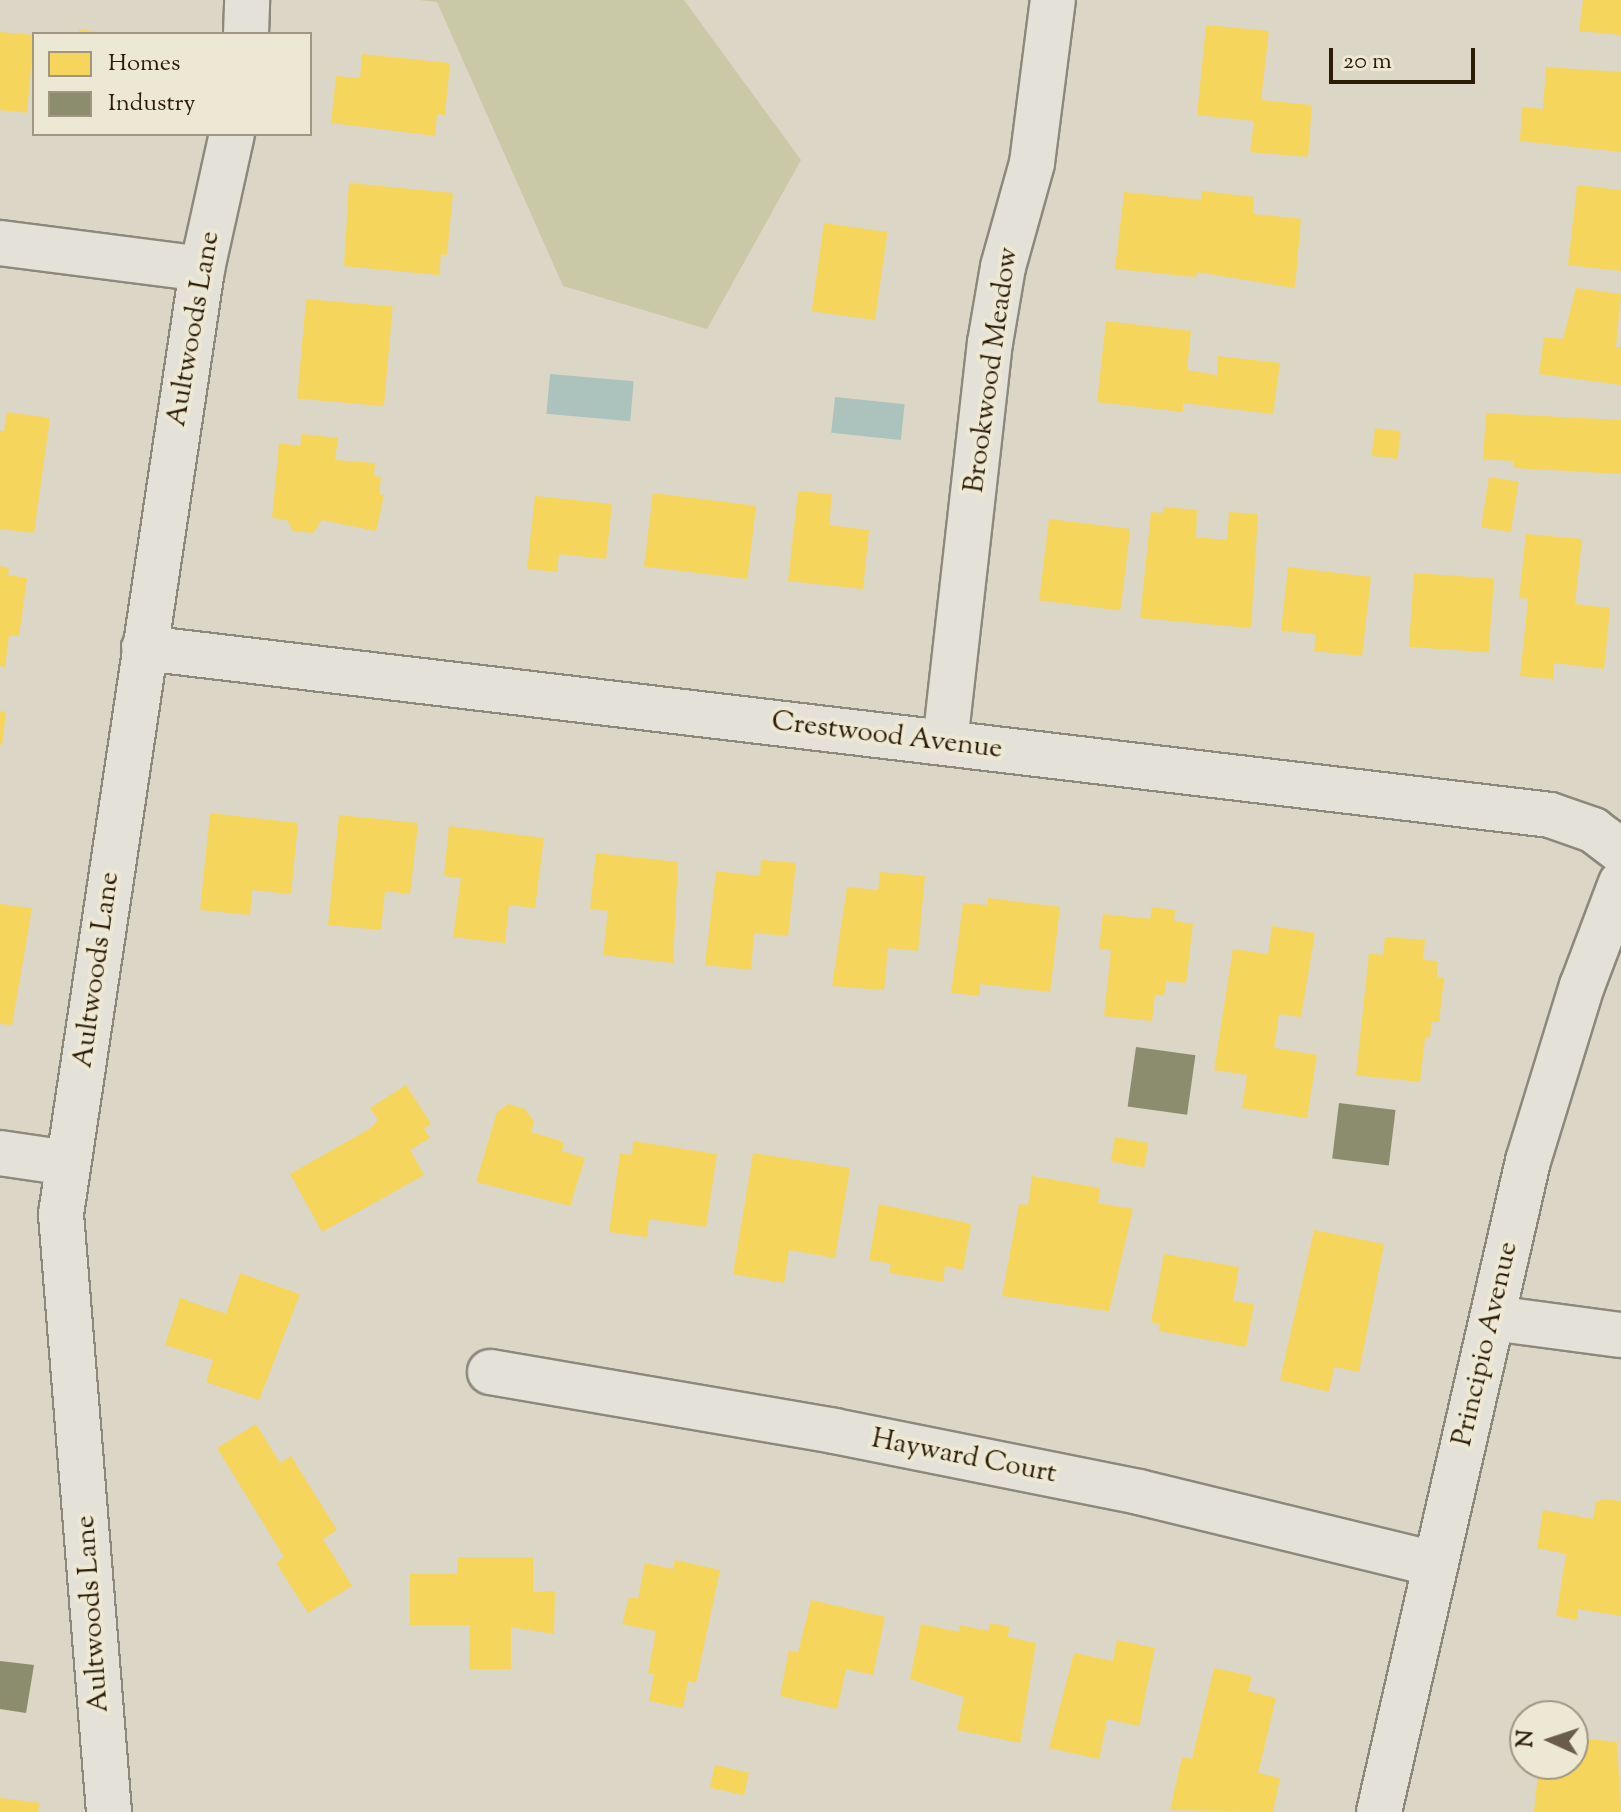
<!DOCTYPE html>
<html>
<head>
<meta charset="utf-8">
<style>
	body { margin:0 }
	#map { position:relative; width:1621px; height:1812px; overflow:hidden; background:#dbd6c6; font-family:"Sorts Mill Goudy",serif }
	div>[style] { position:absolute }
	.green>* { inset:0; background:#c9c9a7 }
	.water>* { inset:0; background:#acc2bd; transform-origin:0 0 }
	.homes>* { inset:0; background:#f6d55c; transform-origin:0 0 }
	.industry>* { inset:0; background:#8c8c6e; transform-origin:0 0 }
	.roads { filter:drop-shadow(2px 0 #8d887c) drop-shadow(-2px 0 #8d887c) drop-shadow(0 2px #8d887c) drop-shadow(0 -2px #8d887c) }
	.minor>* { height:44px; margin:-22px; padding:0 22px; transform-origin:22px; border-radius:22px; background:#e4e1d9 }
	span { translate:-50% -50%; white-space:nowrap; text-align:center; line-height:1.15; -webkit-text-stroke:8px #ede8d4; paint-order:stroke }
	.street-label { font-size:28px; color:#2c1c06 }
	.legend { position:absolute; left:32px; top:32px; width:280px; height:104px; box-sizing:border-box; background:#ede8d4; border:2px solid #a09682; margin:0; padding:10px 14px; list-style:none; font-size:24px; color:#2c1c06 }
	.legend li { display:flex; align-items:center; gap:16px; height:40px }
	.legend b { width:40px; border:2px solid #a09682 }
	.north { position:absolute; left:1509px; top:1700px; width:80px; height:80px; box-sizing:border-box; background:#ede8d4; border:2px solid #a09682; border-radius:50%; rotate:273deg; font-size:22px; font-weight:700; line-height:32px; text-align:center; color:#2c1c06 }
	.north::after { content:''; display:block; margin:auto; width:28px; height:36px; background:#695d49; clip-path:polygon(50% 0,100% 100%,50% 72%,0 100%) }
	.scale { position:absolute; left:1329px; top:48px; width:146px; height:36px; box-sizing:border-box; border:4px solid #2c1c06; border-top:0; padding-left:10px; font-size:24px; line-height:28px; white-space:nowrap; color:#2c1c06; -webkit-text-stroke:6px #ede8d4; paint-order:stroke }
</style>
</head>
<body>
<div id="map">
	<div class="green">
		<div style="clip-path:polygon(419px 0,684px 0,801px 160px,707px 329px,563px 286px,437px 2px)"></div>
	</div>
	<div class="water">
		<div style="left:550px;top:374px;width:84px;height:40px;rotate:5deg"></div>
		<div style="left:835px;top:397px;width:70px;height:36px;rotate:6deg"></div>
	</div>
	<div class="homes">
		<div style="clip-path:polygon(1583px 0,1621px 0,1621px 35px,1579px 31px)"></div>
		<div style="clip-path:polygon(1206px 25px,1269px 31px,1261px 100px,1312px 105px,1308px 157px,1250px 152px,1254px 121px,1197px 115px)"></div>
		<div style="clip-path:polygon(79px 29px,101px 32px,101px 34px,78px 34px)"></div>
		<div style="left:0;top:32px;width:34px;height:78px;rotate:5deg"></div>
		<div style="clip-path:polygon(362px 54px,450px 63px,445px 115px,437px 114px,435px 136px,331px 123px,336px 76px,360px 78px)"></div>
		<div style="clip-path:polygon(1546px 67px,1621px 72px,1621px 152px,1520px 141px,1522px 107px,1543px 109px)"></div>
		<div style="clip-path:polygon(349px 183px,453px 193px,447px 255px,441px 254px,439px 275px,344px 266px)"></div>
		<div style="clip-path:polygon(1577px 185px,1621px 190px,1621px 271px,1568px 265px)"></div>
		<div style="clip-path:polygon(1202px 191px,1254px 197px,1253px 214px,1301px 219px,1295px 288px,1197px 272px,1196px 277px,1115px 269px,1124px 192px,1201px 200px)"></div>
		<div style="left:824px;top:223px;width:64px;height:89px;rotate:8deg"></div>
		<div style="clip-path:polygon(1576px 288px,1621px 294px,1616px 347px,1621px 347px,1621px 385px,1539px 374px,1544px 337px,1563px 339px)"></div>
		<div style="left:306px;top:299px;width:87px;height:100px;rotate:5deg"></div>
		<div style="clip-path:polygon(1106px 321px,1191px 331px,1187px 370px,1217px 375px,1218px 356px,1280px 363px,1273px 414px,1183px 403px,1183px 412px,1097px 402px)"></div>
		<div style="clip-path:polygon(7px 412px,50px 418px,34px 533px,0 529px,0 431px,4px 431px)"></div>
		<div style="clip-path:polygon(1486px 413px,1621px 420px,1621px 474px,1513px 468px,1514px 461px,1483px 459px)"></div>
		<div style="left:1375px;top:428px;width:26px;height:28px;rotate:7deg"></div>
		<div style="clip-path:polygon(302px 434px,338px 438px,335px 460px,375px 463px,374px 476px,381px 477px,379px 494px,384px 495px,376px 531px,322px 520px,313px 533px,293px 531px,287px 520px,272px 518px,279px 443px,300px 446px)"></div>
		<div style="left:1489px;top:477px;width:30px;height:51px;rotate:9deg"></div>
		<div style="clip-path:polygon(798px 491px,832px 494px,829px 525px,869px 530px,863px 589px,788px 581px)"></div>
		<div style="left:653px;top:493px;width:104px;height:74px;rotate:7deg"></div>
		<div style="clip-path:polygon(535px 496px,612px 504px,606px 559px,559px 554px,557px 572px,527px 569px)"></div>
		<div style="clip-path:polygon(1163px 507px,1197px 510px,1196px 537px,1227px 540px,1229px 512px,1258px 514px,1251px 628px,1140px 618px,1151px 512px,1163px 513px)"></div>
		<div style="left:1049px;top:519px;width:82px;height:82px;rotate:7deg"></div>
		<div style="clip-path:polygon(1526px 534px,1582px 539px,1575px 604px,1610px 608px,1604px 669px,1554px 663px,1553px 679px,1520px 676px,1528px 599px,1519px 598px)"></div>
		<div style="clip-path:polygon(0 566px,9px 568px,8px 575px,27px 578px,19px 636px,9px 635px,5px 667px,0 666px)"></div>
		<div style="clip-path:polygon(1288px 567px,1371px 577px,1362px 656px,1314px 651px,1316px 634px,1281px 631px)"></div>
		<div style="left:1414px;top:573px;width:80px;height:74px;rotate:4deg"></div>
		<div style="clip-path:polygon(0 711px,6px 712px,2px 745px,0 745px)"></div>
		<div style="clip-path:polygon(210px 813px,298px 823px,291px 894px,252px 890px,250px 915px,200px 910px)"></div>
		<div style="clip-path:polygon(339px 815px,418px 823px,410px 894px,385px 891px,381px 930px,328px 925px)"></div>
		<div style="clip-path:polygon(449px 826px,544px 838px,535px 908px,509px 905px,505px 943px,453px 937px,461px 878px,444px 876px)"></div>
		<div style="clip-path:polygon(596px 853px,678px 862px,673px 963px,603px 955px,608px 911px,590px 909px)"></div>
		<div style="clip-path:polygon(761px 860px,796px 863px,788px 936px,754px 933px,751px 970px,705px 965px,716px 871px,760px 876px)"></div>
		<div style="clip-path:polygon(880px 872px,925px 876px,918px 951px,888px 948px,884px 990px,832px 986px,847px 887px,878px 890px)"></div>
		<div style="clip-path:polygon(988px 898px,1060px 907px,1050px 992px,980px 984px,980px 996px,951px 993px,963px 903px,988px 905px)"></div>
		<div style="clip-path:polygon(0 904px,32px 908px,12px 1025px,0 1024px)"></div>
		<div style="clip-path:polygon(1152px 907px,1175px 910px,1174px 921px,1193px 924px,1186px 983px,1166px 981px,1164px 996px,1155px 994px,1152px 1021px,1104px 1016px,1111px 950px,1099px 949px,1103px 914px,1150px 919px)"></div>
		<div style="clip-path:polygon(1272px 926px,1315px 933px,1301px 1017px,1279px 1014px,1274px 1048px,1317px 1055px,1307px 1118px,1242px 1108px,1247px 1075px,1214px 1070px,1233px 949px,1268px 954px)"></div>
		<div style="clip-path:polygon(1385px 937px,1425px 940px,1423px 960px,1437px 961px,1437px 977px,1444px 978px,1439px 1022px,1432px 1021px,1430px 1037px,1425px 1038px,1420px 1082px,1356px 1075px,1369px 953px,1383px 955px)"></div>
		<div style="clip-path:polygon(406px 1085px,431px 1124px,424px 1128px,430px 1138px,410px 1150px,424px 1175px,322px 1232px,290px 1174px,371px 1128px,378px 1120px,370px 1108px)"></div>
		<div style="clip-path:polygon(508px 1104px,525px 1109px,534px 1121px,531px 1132px,564px 1142px,562px 1151px,585px 1158px,570px 1206px,476px 1182px,497px 1112px)"></div>
		<div style="left:1115px;top:1137px;width:34px;height:25px;rotate:10deg"></div>
		<div style="clip-path:polygon(633px 1141px,717px 1154px,706px 1227px,649px 1219px,647px 1237px,609px 1232px,620px 1153px,632px 1155px)"></div>
		<div style="clip-path:polygon(753px 1153px,850px 1168px,835px 1258px,789px 1250px,784px 1283px,733px 1274px)"></div>
		<div style="clip-path:polygon(1032px 1176px,1100px 1188px,1098px 1203px,1133px 1209px,1109px 1311px,1002px 1296px,1019px 1204px,1028px 1205px)"></div>
		<div style="clip-path:polygon(879px 1204px,971px 1224px,963px 1270px,945px 1266px,943px 1282px,889px 1273px,891px 1264px,869px 1260px)"></div>
		<div style="clip-path:polygon(1314px 1230px,1384px 1244px,1359px 1372px,1334px 1367px,1329px 1392px,1280px 1380px)"></div>
		<div style="clip-path:polygon(1164px 1254px,1239px 1267px,1233px 1301px,1254px 1304px,1246px 1347px,1159px 1331px,1160px 1324px,1151px 1322px)"></div>
		<div style="clip-path:polygon(240px 1273px,300px 1294px,259px 1400px,206px 1382px,213px 1360px,165px 1345px,180px 1298px,226px 1314px)"></div>
		<div style="clip-path:polygon(256px 1424px,280px 1463px,291px 1456px,337px 1530px,323px 1539px,352px 1586px,308px 1613px,276px 1563px,284px 1557px,217px 1448px)"></div>
		<div style="clip-path:polygon(1604px 1499px,1621px 1501px,1621px 1616px,1578px 1609px,1577px 1620px,1556px 1616px,1566px 1554px,1537px 1548px,1543px 1510px,1593px 1519px,1596px 1502px)"></div>
		<div style="clip-path:polygon(457px 1557px,533px 1557px,533px 1592px,555px 1591px,554px 1634px,511px 1627px,511px 1669px,469px 1669px,470px 1625px,410px 1625px,410px 1574px,457px 1574px)"></div>
		<div style="clip-path:polygon(675px 1560px,720px 1570px,696px 1683px,688px 1681px,683px 1708px,649px 1701px,654px 1674px,648px 1673px,656px 1631px,622px 1624px,629px 1597px,638px 1599px,645px 1563px,673px 1569px)"></div>
		<div style="clip-path:polygon(811px 1600px,885px 1617px,873px 1675px,846px 1669px,837px 1709px,780px 1696px,789px 1650px,798px 1653px)"></div>
		<div style="clip-path:polygon(990px 1623px,1010px 1627px,1007px 1637px,1036px 1643px,1020px 1743px,957px 1730px,964px 1697px,910px 1679px,921px 1624px,959px 1632px,960px 1625px,988px 1631px)"></div>
		<div style="clip-path:polygon(1117px 1640px,1155px 1648px,1139px 1726px,1107px 1719px,1099px 1759px,1049px 1748px,1074px 1653px,1113px 1661px)"></div>
		<div style="clip-path:polygon(1214px 1668px,1252px 1676px,1248px 1691px,1276px 1698px,1258px 1773px,1280px 1778px,1273px 1812px,1170px 1810px,1182px 1757px,1192px 1759px)"></div>
		<div style="clip-path:polygon(1573px 1737px,1617px 1742px,1621px 1812px,1534px 1812px,1539px 1764px,1573px 1764px)"></div>
		<div style="left:715px;top:1765px;width:35px;height:23px;rotate:13deg"></div>
		<div style="clip-path:polygon(0 1798px,40px 1803px,38px 1812px,0 1812px)"></div>
	</div>
	<div class="industry">
		<div style="left:1136px;top:1047px;width:60px;height:60px;rotate:8deg"></div>
		<div style="left:1339px;top:1103px;width:57px;height:56px;rotate:7deg"></div>
		<div style="clip-path:polygon(0 1661px,34px 1665px,26px 1713px,0 1709px)"></div>
	</div>
	<div class="roads">
		<div class="minor">
			<div style="left:246px;top:34px;width:34px;rotate:-88deg"></div>
			<div style="left:0;top:243px;width:204px;rotate:7.3deg"></div>
			<div style="left:144px;top:648px;width:1416px;rotate:6.77deg"></div>
			<div style="left:1550px;top:815px;width:46px;rotate:19.2deg"></div>
			<div style="left:1593px;top:830px;width:35px;rotate:37deg"></div>
			<div style="left:945px;top:743px;width:403px;rotate:-83.6deg"></div>
			<div style="left:990px;top:343px;width:77px;rotate:-80.3deg"></div>
			<div style="left:1003px;top:267px;width:108px;rotate:-74.4deg"></div>
			<div style="left:1032px;top:163px;width:164px;rotate:-82.7deg"></div>
			<div style="left:0;top:1153px;width:69px;rotate:8.4deg"></div>
			<div style="left:1493px;top:1318px;width:129px;rotate:7.6deg"></div>
			<div style="left:490px;top:1372px;width:349px;rotate:9.7deg"></div>
			<div style="left:834px;top:1431px;width:311px;rotate:11.3deg"></div>
			<div style="left:1139px;top:1492px;width:304px;rotate:13.7deg"></div>
			<div style="left:109px;top:1812px;width:600px;rotate:-94.59deg"></div>
			<div style="left:61px;top:1214px;width:955px;rotate:-81.51deg"></div>
			<div style="left:202px;top:269px;width:138px;rotate:-77.5deg"></div>
			<div style="left:1379px;top:1812px;width:668px;rotate:-77.11deg"></div>
			<div style="left:1528px;top:1161px;width:183px;rotate:-72.9deg"></div>
			<div style="left:1582px;top:986px;width:110px;rotate:-69.3deg"></div>
		</div>
	</div>
	<div class="street-label">
		<span style="left:194px;top:329px;rotate:-80deg">Aultwoods Lane</span>
		<span style="left:992px;top:370px;rotate:-82deg">Brookwood Meadow</span>
		<span style="left:887px;top:736px;rotate:7deg">Crestwood Avenue</span>
		<span style="left:97px;top:970px;rotate:-82deg">Aultwoods Lane</span>
		<span style="left:1486px;top:1344px;rotate:-77deg">Principio Avenue</span>
		<span style="left:964px;top:1457px;rotate:11deg">Hayward Court</span>
		<span style="left:93px;top:1614px;rotate:-94deg">Aultwoods Lane</span>
	</div>
	<ul class="legend">
	<li><b style="height:22px;background:#f6d55c"></b>Homes</li>
	<li><b style="height:22px;background:#8c8c6e"></b>Industry</li>
	</ul>
	<div class="north">N</div>
	<div class="scale">20 m</div>
</div>
</body>
</html>
